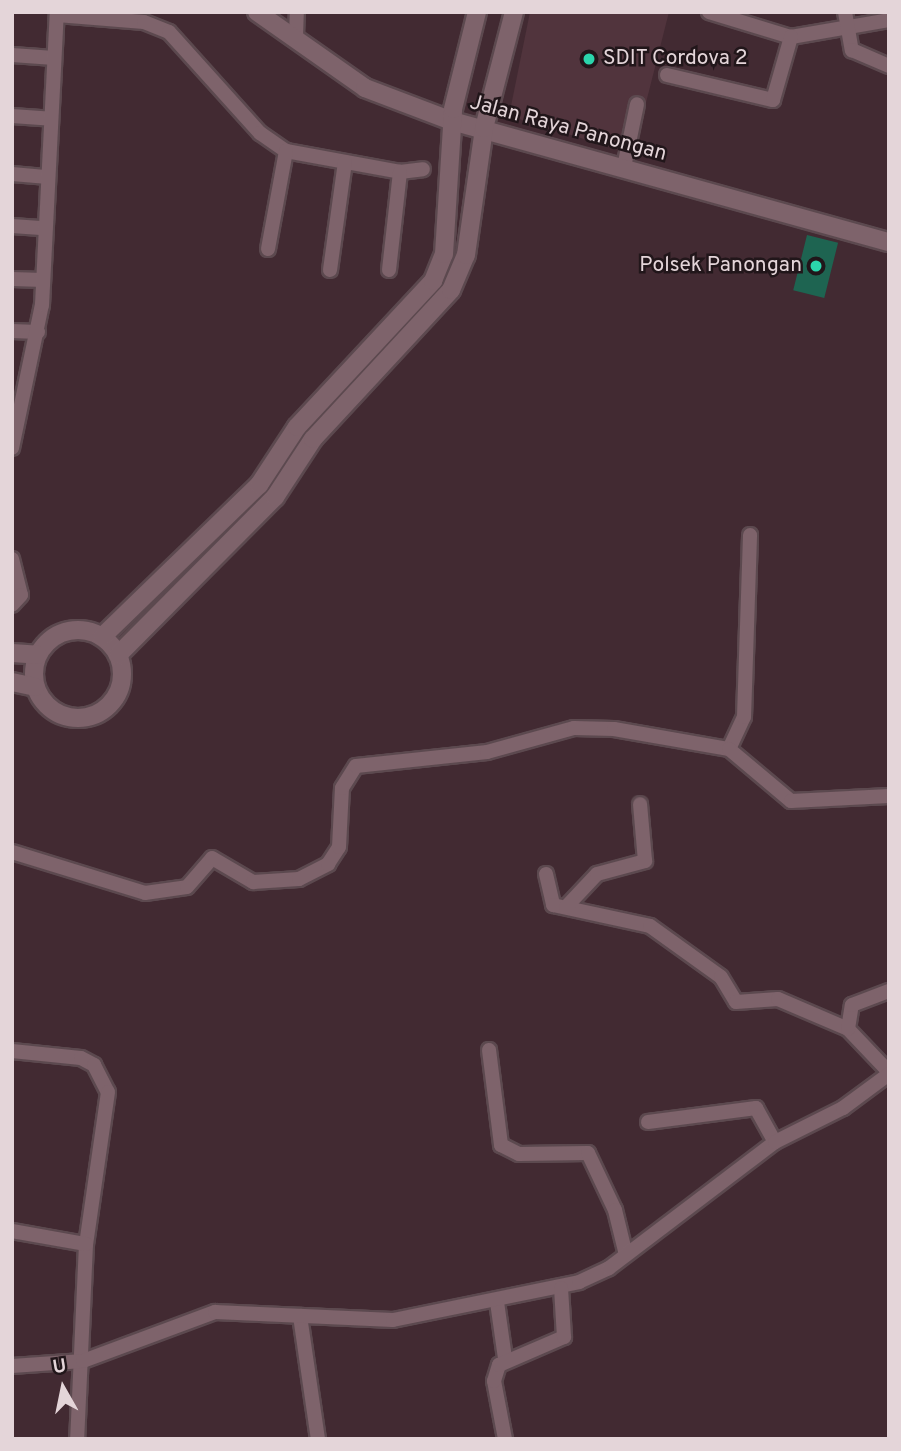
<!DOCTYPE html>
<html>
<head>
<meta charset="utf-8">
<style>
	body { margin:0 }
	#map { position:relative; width:901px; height:1451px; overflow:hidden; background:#422a32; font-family:Overpass,sans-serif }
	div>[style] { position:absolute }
	.built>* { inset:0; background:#51343d }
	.building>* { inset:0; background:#1e6451; transform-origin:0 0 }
	.roads { filter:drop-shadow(2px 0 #5c494f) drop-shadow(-2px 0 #5c494f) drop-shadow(0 2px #5c494f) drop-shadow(0 -2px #5c494f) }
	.minor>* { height:14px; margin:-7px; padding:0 7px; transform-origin:7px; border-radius:7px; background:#7e636b }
	.tertiary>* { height:18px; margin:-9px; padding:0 9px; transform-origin:9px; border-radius:9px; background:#7e636b }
	.tertiary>.ring { margin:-9px; padding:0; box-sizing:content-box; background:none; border:18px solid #7e636b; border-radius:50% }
	.dots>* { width:19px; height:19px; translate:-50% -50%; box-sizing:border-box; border:4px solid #21161a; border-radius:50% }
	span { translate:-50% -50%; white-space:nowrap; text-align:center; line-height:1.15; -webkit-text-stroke:5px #21161a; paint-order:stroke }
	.poi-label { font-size:21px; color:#e4d5d9 }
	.left { translate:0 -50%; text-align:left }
	.right { translate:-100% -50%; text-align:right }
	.street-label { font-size:21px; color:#e4d5d9 }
	.frame { position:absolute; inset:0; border:14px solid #e4d5d9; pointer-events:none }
	.north { position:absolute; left:28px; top:1353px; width:70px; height:70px; -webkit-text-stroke:5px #21161a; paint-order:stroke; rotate:351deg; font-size:19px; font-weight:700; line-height:28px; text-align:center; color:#e4d5d9 }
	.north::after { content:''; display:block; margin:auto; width:24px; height:32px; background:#e4d5d9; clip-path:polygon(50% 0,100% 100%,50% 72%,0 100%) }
</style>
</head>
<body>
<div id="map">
	<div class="built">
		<div style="clip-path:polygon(530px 12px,669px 12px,633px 154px,509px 116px)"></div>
	</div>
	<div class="building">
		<div style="left:807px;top:235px;width:32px;height:57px;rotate:14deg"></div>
	</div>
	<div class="roads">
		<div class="minor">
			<div style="left:709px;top:12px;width:86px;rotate:17deg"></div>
			<div style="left:791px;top:37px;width:99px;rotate:-9.8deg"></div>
			<div style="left:845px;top:12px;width:39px;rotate:80deg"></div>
			<div style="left:852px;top:50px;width:40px;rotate:23.4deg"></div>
			<div style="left:57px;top:15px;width:87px;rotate:4.6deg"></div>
			<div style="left:144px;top:22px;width:27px;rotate:22deg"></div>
			<div style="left:169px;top:32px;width:136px;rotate:48deg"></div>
			<div style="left:260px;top:133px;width:32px;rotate:35deg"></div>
			<div style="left:286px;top:151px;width:116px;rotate:10.4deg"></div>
			<div style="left:400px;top:172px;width:23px;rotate:-7deg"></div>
			<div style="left:296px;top:36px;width:24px;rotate:-88deg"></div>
			<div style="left:12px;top:55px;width:42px;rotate:4.1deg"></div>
			<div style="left:667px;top:75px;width:109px;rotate:13.3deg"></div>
			<div style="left:773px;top:100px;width:66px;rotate:-74.1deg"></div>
			<div style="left:12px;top:116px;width:39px;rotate:4deg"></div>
			<div style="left:624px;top:167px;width:64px;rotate:-78.3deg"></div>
			<div style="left:12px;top:174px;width:36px;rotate:5deg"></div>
			<div style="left:12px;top:226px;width:32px;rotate:4deg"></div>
			<div style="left:268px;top:249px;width:100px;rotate:-79.6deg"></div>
			<div style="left:330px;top:270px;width:109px;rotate:-82.1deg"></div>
			<div style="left:389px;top:270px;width:99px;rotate:-83.6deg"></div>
			<div style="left:12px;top:279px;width:31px;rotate:2deg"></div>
			<div style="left:12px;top:331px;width:26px;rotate:2deg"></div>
			<div style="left:12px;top:448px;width:146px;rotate:-78.2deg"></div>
			<div style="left:42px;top:305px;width:293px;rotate:-87.1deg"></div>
			<div style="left:12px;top:559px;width:37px;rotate:76deg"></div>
			<div style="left:21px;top:595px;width:13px;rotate:132deg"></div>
			<div style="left:729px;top:749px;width:35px;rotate:-65deg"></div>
			<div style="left:744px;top:717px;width:182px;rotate:-88.1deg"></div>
			<div style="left:12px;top:852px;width:139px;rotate:17.1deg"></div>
			<div style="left:145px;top:893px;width:42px;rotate:-8.1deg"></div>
			<div style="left:187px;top:887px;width:38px;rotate:-49deg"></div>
			<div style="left:212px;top:858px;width:48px;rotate:30.3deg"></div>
			<div style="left:253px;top:882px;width:46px;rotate:-3.7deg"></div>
			<div style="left:299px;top:879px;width:33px;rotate:-27deg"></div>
			<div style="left:328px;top:864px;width:20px;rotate:-57deg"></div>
			<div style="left:339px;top:847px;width:59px;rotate:-87.1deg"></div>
			<div style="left:342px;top:788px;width:26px;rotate:-58deg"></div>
			<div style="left:356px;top:766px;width:132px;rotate:-6.1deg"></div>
			<div style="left:487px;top:752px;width:90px;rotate:-15.4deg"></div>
			<div style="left:574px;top:728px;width:40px;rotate:1.4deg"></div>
			<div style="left:614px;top:729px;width:117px;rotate:9.9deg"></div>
			<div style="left:729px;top:749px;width:81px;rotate:40deg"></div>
			<div style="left:791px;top:801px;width:98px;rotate:-2.9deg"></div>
			<div style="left:546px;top:874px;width:32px;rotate:77deg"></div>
			<div style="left:553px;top:905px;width:99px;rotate:12.2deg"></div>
			<div style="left:650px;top:926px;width:87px;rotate:35.7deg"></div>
			<div style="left:721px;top:977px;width:29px;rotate:59deg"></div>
			<div style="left:736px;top:1002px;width:42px;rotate:-4.1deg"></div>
			<div style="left:778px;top:999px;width:76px;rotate:23.2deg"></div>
			<div style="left:848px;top:1029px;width:59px;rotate:46.4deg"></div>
			<div style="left:566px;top:907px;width:45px;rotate:-46.8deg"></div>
			<div style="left:597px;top:874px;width:50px;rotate:-15.2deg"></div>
			<div style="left:645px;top:861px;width:57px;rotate:-95deg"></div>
			<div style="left:848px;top:1029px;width:24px;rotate:-81deg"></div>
			<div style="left:852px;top:1005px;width:40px;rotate:-21deg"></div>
			<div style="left:489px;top:1050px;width:96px;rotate:82.8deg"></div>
			<div style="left:501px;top:1145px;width:20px;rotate:27deg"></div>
			<div style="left:519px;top:1154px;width:69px;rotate:-0.8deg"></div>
			<div style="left:588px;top:1153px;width:63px;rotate:64.7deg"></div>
			<div style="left:615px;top:1210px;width:46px;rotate:76.3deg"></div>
			<div style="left:12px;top:1051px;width:69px;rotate:5.8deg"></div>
			<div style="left:81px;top:1058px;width:15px;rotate:28deg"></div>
			<div style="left:94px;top:1065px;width:30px;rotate:63deg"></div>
			<div style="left:108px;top:1092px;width:154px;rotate:98.2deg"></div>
			<div style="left:86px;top:1244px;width:195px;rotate:92.6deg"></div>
			<div style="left:648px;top:1122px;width:109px;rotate:-7.4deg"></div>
			<div style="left:756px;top:1108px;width:39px;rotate:61deg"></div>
			<div style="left:12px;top:1231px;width:75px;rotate:10deg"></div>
			<div style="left:497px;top:1302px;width:57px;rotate:81.9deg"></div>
			<div style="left:300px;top:1316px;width:124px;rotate:81.7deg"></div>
			<div style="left:12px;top:1366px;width:71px;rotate:-4deg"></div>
			<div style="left:83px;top:1361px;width:141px;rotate:-20.4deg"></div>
			<div style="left:215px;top:1312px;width:178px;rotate:2.6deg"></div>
			<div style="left:393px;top:1320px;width:190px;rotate:-11.5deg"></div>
			<div style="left:579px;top:1282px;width:33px;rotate:-25deg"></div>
			<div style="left:609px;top:1268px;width:208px;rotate:-37.2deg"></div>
			<div style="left:775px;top:1142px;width:76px;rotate:-26.6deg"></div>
			<div style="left:843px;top:1108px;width:57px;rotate:-36.5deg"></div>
			<div style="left:505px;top:1439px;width:59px;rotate:-100.7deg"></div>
			<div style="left:494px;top:1381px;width:17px;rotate:-73deg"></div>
			<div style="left:499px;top:1365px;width:71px;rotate:-23.3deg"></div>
			<div style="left:564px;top:1337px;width:49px;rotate:-93.5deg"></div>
		</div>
		<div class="tertiary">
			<div style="left:257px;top:12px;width:132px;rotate:35.1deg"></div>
			<div style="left:365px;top:88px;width:93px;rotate:20.8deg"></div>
			<div style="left:452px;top:121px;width:453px;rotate:15.5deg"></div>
			<div class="ring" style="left:34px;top:630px;width:70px;height:70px"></div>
			<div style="left:102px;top:637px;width:219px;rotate:-44.1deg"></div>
			<div style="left:259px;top:485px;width:69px;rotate:-56.8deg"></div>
			<div style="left:297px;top:427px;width:200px;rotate:-47deg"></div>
			<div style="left:433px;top:281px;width:29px;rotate:-68deg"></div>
			<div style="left:444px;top:254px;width:145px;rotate:-86.4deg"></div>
			<div style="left:453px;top:109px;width:100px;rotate:-76.1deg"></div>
			<div style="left:12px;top:653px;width:26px;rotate:4deg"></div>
			<div style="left:118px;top:655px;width:223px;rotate:-45.2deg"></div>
			<div style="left:275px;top:497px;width:69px;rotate:-56.8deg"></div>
			<div style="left:313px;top:439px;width:203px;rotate:-47.2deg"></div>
			<div style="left:451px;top:290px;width:38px;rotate:-67deg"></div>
			<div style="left:466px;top:255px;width:128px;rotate:-81.9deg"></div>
			<div style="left:484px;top:128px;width:120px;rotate:-75.5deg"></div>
			<div style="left:12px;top:682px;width:24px;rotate:12deg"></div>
		</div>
	</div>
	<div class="dots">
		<div style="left:589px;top:59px;background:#2bd5ac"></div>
		<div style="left:816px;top:266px;background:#2bd5ac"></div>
	</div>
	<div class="poi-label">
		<span class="left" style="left:603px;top:59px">SDIT Cordova 2</span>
		<span class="right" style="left:802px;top:266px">Polsek Panongan</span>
	</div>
	<div class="street-label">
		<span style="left:568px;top:129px;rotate:15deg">Jalan Raya Panongan</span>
	</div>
	<div class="frame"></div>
	<div class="north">U</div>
</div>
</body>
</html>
